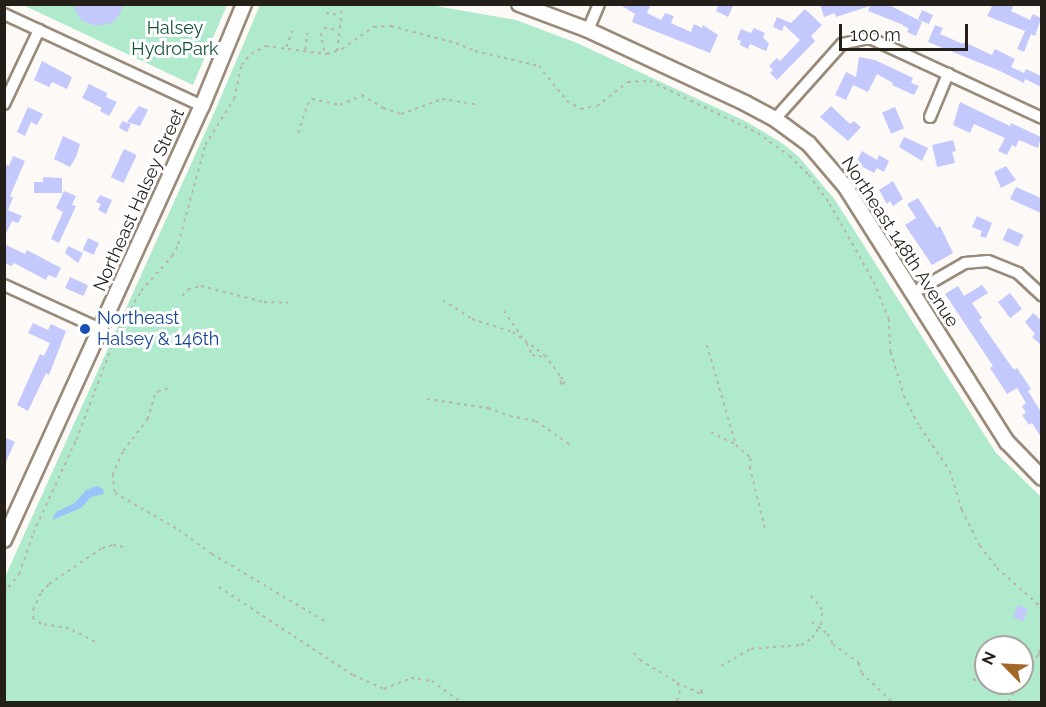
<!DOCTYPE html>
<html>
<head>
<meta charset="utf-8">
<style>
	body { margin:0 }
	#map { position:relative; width:1046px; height:707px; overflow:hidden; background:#fdf9f6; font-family:Raleway,sans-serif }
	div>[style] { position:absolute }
	.green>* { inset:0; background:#afeacc }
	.water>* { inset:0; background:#97c4fb }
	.building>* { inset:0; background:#c3c9fd; transform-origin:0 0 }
	.path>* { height:1.5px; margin-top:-0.75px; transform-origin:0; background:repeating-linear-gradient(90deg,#b8b3af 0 3px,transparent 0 7.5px) }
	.roads { filter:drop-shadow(2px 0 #998a7a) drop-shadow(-2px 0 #998a7a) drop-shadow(0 2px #998a7a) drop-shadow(0 -2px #998a7a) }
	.minor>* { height:10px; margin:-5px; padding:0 5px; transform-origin:5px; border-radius:5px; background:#fff }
	.major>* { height:14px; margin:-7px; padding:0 7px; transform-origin:7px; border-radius:7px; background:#fff }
	.dots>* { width:16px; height:16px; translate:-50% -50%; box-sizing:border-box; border:3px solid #fff; border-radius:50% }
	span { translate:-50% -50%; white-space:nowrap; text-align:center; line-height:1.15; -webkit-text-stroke:6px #fff; paint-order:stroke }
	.park-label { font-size:18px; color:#165139 }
	.street-label { font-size:18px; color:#251f19 }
	.transit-label { font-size:18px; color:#164399 }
	.left { translate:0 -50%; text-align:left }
	.frame { position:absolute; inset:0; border:6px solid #251f19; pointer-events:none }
	.north { position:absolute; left:974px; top:635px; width:60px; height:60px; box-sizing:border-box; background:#fff; border:2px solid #a8a5a3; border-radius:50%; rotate:294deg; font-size:16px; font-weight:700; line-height:24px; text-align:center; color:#251f19 }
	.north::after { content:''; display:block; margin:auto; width:21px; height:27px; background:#a36828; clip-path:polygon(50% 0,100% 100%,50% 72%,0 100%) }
	.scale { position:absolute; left:839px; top:24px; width:129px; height:27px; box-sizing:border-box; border:3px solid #251f19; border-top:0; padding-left:8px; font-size:18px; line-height:21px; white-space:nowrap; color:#251f19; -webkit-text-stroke:4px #fff; paint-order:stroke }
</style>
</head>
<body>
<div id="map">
	<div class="green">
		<div style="clip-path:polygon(23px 5px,227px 5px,193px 85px)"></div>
		<div style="clip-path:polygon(evenodd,260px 5px,430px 5px,516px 20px,577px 43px,745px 121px,782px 143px,799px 157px,835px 200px,996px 453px,1041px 497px,1041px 702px,5px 702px,5px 577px,214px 113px,260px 5px,986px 647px,1022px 647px,1022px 683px,986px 683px,986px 647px)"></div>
	</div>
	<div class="water">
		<div style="clip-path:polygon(97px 486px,103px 489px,104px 494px,91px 497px,81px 508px,52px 520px,56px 512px,75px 503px,86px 490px)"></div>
	</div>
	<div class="building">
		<div style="clip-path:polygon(72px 4px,124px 4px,118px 17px,112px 23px,96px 26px,81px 20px)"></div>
		<div style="clip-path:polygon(619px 4px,651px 4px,647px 13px,661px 20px,665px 13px,674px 16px,671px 23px,691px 32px,694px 24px,702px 28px,703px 25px,718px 35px,710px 53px,632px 22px,635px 14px)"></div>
		<div style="clip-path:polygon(719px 4px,733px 6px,728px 17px,716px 11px)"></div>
		<div style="clip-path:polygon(820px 4px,887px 4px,922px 22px,916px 36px,907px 32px,909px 29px,901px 24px,868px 11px,870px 6px,836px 17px,835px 13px,824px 17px)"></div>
		<div style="clip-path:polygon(993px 4px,1014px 4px,1011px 11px,1030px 20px,1033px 14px,1041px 18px,1035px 36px,1031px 34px,1024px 52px,1017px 49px,1025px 31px,987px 16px)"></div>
		<div style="clip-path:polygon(805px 9px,822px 25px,811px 36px,815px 41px,777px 80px,770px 73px,773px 70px,769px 66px,777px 58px,780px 61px,800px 40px,784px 25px,782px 31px,773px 27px,777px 17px,791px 23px)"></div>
		<div style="left:922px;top:10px;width:12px;height:10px;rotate:24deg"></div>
		<div style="clip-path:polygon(935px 25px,943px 28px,940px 34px,963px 44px,964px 42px,992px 55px,995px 49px,1015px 59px,1011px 67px,1024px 73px,1026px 69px,1041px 76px,1041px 87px,1025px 79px,1024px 83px,1000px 71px,928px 42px)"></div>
		<div style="clip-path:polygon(754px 28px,765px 33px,763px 37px,769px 44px,766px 51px,750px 44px,748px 49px,740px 45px,741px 41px,737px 39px,741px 29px,751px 33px)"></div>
		<div style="clip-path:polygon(859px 57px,875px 60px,913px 78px,911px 83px,919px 86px,914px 95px,892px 85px,893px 83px,877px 74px,868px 92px,853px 85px,846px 100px,835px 95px,846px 72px,856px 77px)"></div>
		<div style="clip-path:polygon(42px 61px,72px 77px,67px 89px,52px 82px,49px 87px,34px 80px)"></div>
		<div style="clip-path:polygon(89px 84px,107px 93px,106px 97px,117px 102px,109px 116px,100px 111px,102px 108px,82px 98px)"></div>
		<div style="clip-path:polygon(960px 102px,1010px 126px,1011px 123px,1041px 137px,1038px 148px,1019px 140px,1016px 147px,1012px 145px,1007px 155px,998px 151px,1005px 138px,974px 124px,970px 133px,953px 125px)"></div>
		<div style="clip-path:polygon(139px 106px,148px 110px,140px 126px,127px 122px)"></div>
		<div style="clip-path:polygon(831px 106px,850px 124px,854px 121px,861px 127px,848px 141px,820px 117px)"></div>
		<div style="clip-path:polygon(28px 107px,43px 114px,37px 125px,31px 122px,25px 136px,17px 132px)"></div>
		<div style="left:895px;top:107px;width:23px;height:14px;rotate:67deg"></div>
		<div style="clip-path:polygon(122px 121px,131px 124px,127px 132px,119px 128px)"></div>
		<div style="clip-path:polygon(63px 136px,80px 144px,76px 157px,70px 167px,54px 159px)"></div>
		<div style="clip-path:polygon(904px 137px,928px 148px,922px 161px,899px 147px)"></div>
		<div style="clip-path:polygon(953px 140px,956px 151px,952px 152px,955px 163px,937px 167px,932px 145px)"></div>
		<div style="left:124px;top:149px;width:14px;height:31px;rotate:25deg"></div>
		<div style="clip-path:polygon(862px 151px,877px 160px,879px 155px,889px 161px,884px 172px,877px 168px,874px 173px,859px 165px,857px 161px)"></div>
		<div style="clip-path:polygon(13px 156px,25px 161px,10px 196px,13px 198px,8px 210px,22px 216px,18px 223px,12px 221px,4px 238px,4px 164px,9px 166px)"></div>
		<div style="clip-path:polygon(1006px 166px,1016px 180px,1001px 188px,994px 172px)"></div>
		<div style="clip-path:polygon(43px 177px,62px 178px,62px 193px,34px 193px,34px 182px,43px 182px)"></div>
		<div style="clip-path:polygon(893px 181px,903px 199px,893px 206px,890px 201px,887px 204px,879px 190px)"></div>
		<div style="clip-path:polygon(1016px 187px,1041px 198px,1041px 213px,1010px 199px)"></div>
		<div style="clip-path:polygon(64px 191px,76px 196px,72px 205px,76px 206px,59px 243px,51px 239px,63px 212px,56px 208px)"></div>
		<div style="clip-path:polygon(100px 195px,112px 200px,106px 214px,98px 210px,101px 204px,96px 202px)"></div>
		<div style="clip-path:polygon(918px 198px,937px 228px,940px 226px,953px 253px,932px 265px,905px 225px,916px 218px,907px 204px)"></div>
		<div style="clip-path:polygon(977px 216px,992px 223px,986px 238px,980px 236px,982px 231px,972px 227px)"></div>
		<div style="left:1008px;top:228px;width:17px;height:13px;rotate:24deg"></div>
		<div style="left:88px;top:238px;width:12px;height:13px;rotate:24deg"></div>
		<div style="clip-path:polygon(4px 244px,25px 254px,27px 250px,61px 268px,56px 278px,48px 275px,46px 280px,14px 263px,12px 266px,4px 263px)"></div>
		<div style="clip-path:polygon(68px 246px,83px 253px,78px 263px,65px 253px)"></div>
		<div style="left:70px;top:277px;width:20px;height:12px;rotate:24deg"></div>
		<div style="clip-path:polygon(982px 285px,988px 293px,972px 303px,982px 318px,979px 320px,997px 346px,1014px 370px,1017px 368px,1031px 389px,1028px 391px,1041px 412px,1041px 437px,1032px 423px,1029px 425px,1022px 415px,1026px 413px,1022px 406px,1026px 403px,1017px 388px,1007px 394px,990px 368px,993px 366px,945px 294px,958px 286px,964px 296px)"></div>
		<div style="left:1010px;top:293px;width:20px;height:15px;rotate:53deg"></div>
		<div style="clip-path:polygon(1033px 313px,1041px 320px,1041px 345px,1032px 337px,1035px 334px,1025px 322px)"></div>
		<div style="clip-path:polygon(33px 323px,48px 330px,51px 324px,66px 331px,49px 375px,46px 373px,28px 411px,17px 405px,40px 354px,44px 356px,50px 343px,28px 333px)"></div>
		<div style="clip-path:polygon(4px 437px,15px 442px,4px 466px)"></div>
		<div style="left:1018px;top:605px;width:11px;height:13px;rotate:22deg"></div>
	</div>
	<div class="path">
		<div style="left:326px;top:13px;width:14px;rotate:8deg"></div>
		<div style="left:324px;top:28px;width:14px;rotate:8deg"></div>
		<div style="left:321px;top:33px;width:20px;rotate:79deg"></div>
		<div style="left:286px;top:47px;width:17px;rotate:-69deg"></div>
		<div style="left:305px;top:50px;width:17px;rotate:-83deg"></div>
		<div style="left:337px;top:51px;width:47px;rotate:-83.9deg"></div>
		<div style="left:298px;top:133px;width:29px;rotate:-72deg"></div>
		<div style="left:307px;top:105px;width:8px;rotate:-50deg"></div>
		<div style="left:312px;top:99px;width:29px;rotate:12deg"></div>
		<div style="left:340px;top:105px;width:24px;rotate:-24deg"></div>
		<div style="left:362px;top:95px;width:25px;rotate:32deg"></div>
		<div style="left:383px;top:108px;width:19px;rotate:18deg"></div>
		<div style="left:401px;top:114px;width:44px;rotate:-20.1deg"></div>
		<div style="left:442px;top:99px;width:36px;rotate:9deg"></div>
		<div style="left:182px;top:296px;width:9px;rotate:-49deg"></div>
		<div style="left:188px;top:289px;width:13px;rotate:-13deg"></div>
		<div style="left:201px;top:286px;width:65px;rotate:14.3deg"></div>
		<div style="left:264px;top:302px;width:24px;rotate:2deg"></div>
		<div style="left:443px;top:300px;width:35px;rotate:33deg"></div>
		<div style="left:472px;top:319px;width:43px;rotate:17.6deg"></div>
		<div style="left:513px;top:332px;width:39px;rotate:36deg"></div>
		<div style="left:545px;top:355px;width:27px;rotate:54deg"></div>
		<div style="left:561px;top:377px;width:6px;rotate:51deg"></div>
		<div style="left:565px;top:382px;width:4px;rotate:124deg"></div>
		<div style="left:563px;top:385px;width:4px;rotate:-146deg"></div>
		<div style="left:560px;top:383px;width:6px;rotate:-81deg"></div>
		<div style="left:504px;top:311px;width:32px;rotate:55deg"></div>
		<div style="left:527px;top:343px;width:13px;rotate:67deg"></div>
		<div style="left:532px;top:355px;width:12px;rotate:9deg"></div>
		<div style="left:707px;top:345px;width:104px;rotate:73.8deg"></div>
		<div style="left:736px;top:445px;width:20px;rotate:41deg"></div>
		<div style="left:751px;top:458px;width:9px;rotate:96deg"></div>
		<div style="left:750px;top:467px;width:63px;rotate:76.2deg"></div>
		<div style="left:168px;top:389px;width:9px;rotate:167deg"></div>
		<div style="left:159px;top:391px;width:6px;rotate:135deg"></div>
		<div style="left:155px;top:395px;width:25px;rotate:106deg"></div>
		<div style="left:148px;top:419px;width:41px;rotate:127.1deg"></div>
		<div style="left:123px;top:452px;width:24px;rotate:114deg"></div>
		<div style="left:113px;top:474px;width:19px;rotate:84deg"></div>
		<div style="left:115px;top:493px;width:74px;rotate:30deg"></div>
		<div style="left:179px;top:530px;width:41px;rotate:36deg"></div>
		<div style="left:212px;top:554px;width:131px;rotate:30.7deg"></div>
		<div style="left:427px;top:399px;width:62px;rotate:8.4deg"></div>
		<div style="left:488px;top:408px;width:23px;rotate:20deg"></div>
		<div style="left:510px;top:416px;width:26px;rotate:11deg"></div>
		<div style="left:536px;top:421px;width:44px;rotate:34.8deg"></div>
		<div style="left:711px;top:432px;width:28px;rotate:27deg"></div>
		<div style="left:219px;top:587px;width:160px;rotate:33.3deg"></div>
		<div style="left:353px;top:675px;width:34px;rotate:24deg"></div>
		<div style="left:384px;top:689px;width:29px;rotate:-22deg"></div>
		<div style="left:411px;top:678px;width:21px;rotate:8deg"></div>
		<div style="left:432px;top:681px;width:36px;rotate:36deg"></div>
		<div style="left:4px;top:593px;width:24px;rotate:-52deg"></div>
		<div style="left:19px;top:574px;width:43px;rotate:-71.1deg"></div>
		<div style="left:33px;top:533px;width:102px;rotate:-65.2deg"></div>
		<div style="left:76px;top:440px;width:112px;rotate:-69.1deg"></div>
		<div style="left:116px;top:335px;width:51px;rotate:-60.4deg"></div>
		<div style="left:141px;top:291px;width:47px;rotate:-48.5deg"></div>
		<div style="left:172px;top:256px;width:13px;rotate:-63deg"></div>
		<div style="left:178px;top:244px;width:103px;rotate:-74.7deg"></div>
		<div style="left:205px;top:145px;width:54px;rotate:-57.8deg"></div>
		<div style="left:234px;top:99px;width:35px;rotate:-78deg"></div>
		<div style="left:241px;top:65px;width:15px;rotate:-48deg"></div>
		<div style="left:251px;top:54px;width:17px;rotate:-28deg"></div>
		<div style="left:266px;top:46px;width:62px;rotate:7.5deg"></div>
		<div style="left:327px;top:54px;width:16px;rotate:-18deg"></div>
		<div style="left:342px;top:49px;width:39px;rotate:-35deg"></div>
		<div style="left:374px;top:27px;width:17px;rotate:-3deg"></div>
		<div style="left:391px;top:26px;width:67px;rotate:14.7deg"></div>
		<div style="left:456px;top:43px;width:21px;rotate:23deg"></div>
		<div style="left:475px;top:51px;width:66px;rotate:13.2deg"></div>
		<div style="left:539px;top:66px;width:45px;rotate:51.3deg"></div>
		<div style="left:567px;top:101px;width:16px;rotate:30deg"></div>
		<div style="left:581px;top:109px;width:16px;rotate:-11deg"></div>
		<div style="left:597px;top:106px;width:39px;rotate:-38deg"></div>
		<div style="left:628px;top:82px;width:22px;rotate:-3deg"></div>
		<div style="left:650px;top:81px;width:120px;rotate:25.7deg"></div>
		<div style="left:758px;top:133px;width:39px;rotate:36deg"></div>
		<div style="left:790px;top:156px;width:27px;rotate:45deg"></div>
		<div style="left:809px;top:175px;width:36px;rotate:54deg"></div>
		<div style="left:830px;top:204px;width:90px;rotate:60.6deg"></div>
		<div style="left:874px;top:282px;width:40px;rotate:68deg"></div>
		<div style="left:889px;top:319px;width:33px;rotate:87deg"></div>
		<div style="left:891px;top:352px;width:46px;rotate:73.5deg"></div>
		<div style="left:904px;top:396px;width:35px;rotate:63deg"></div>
		<div style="left:920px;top:427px;width:53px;rotate:55.7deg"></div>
		<div style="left:950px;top:471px;width:41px;rotate:72.9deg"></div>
		<div style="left:962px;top:510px;width:40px;rotate:63.4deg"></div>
		<div style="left:980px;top:546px;width:28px;rotate:52deg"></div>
		<div style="left:997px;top:568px;width:60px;rotate:41.6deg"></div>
		<div style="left:812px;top:622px;width:20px;rotate:37deg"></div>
		<div style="left:828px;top:634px;width:11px;rotate:63deg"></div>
		<div style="left:833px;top:644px;width:32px;rotate:36deg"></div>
		<div style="left:859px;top:663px;width:10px;rotate:73deg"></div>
		<div style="left:862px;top:673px;width:42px;rotate:44deg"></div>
		<div style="left:95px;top:642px;width:29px;rotate:-153deg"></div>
		<div style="left:69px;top:629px;width:28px;rotate:-170deg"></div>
		<div style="left:41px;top:624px;width:9px;rotate:-148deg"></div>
		<div style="left:33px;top:619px;width:9px;rotate:-90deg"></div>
		<div style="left:33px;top:610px;width:20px;rotate:-66deg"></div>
		<div style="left:41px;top:592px;width:11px;rotate:-45deg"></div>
		<div style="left:49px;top:584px;width:64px;rotate:-34.2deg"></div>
		<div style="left:102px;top:548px;width:11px;rotate:-15deg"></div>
		<div style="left:113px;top:545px;width:11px;rotate:10deg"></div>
		<div style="left:634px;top:653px;width:9px;rotate:49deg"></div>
		<div style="left:640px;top:660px;width:44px;rotate:31.2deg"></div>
		<div style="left:678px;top:683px;width:8px;rotate:76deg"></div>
		<div style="left:680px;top:691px;width:11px;rotate:105deg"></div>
		<div style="left:1032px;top:664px;width:11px;rotate:-56deg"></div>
		<div style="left:1038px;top:655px;width:3px;rotate:-45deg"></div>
		<div style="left:1040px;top:653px;width:3px;rotate:-90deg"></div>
		<div style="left:1040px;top:650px;width:5px;rotate:112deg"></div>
		<div style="left:721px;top:666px;width:34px;rotate:-30deg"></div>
		<div style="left:751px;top:649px;width:50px;rotate:-4.6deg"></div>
		<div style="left:801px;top:645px;width:13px;rotate:-32deg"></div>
		<div style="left:812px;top:638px;width:17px;rotate:-57deg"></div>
		<div style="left:821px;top:624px;width:14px;rotate:-86deg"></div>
		<div style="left:822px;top:610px;width:21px;rotate:-129deg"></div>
		<div style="left:1022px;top:667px;width:8px;rotate:-45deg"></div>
		<div style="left:1028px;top:661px;width:4px;rotate:27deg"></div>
		<div style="left:1032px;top:663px;width:17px;rotate:126deg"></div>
		<div style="left:973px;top:679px;width:15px;rotate:20deg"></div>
		<div style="left:987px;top:684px;width:17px;rotate:-3deg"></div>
		<div style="left:677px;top:683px;width:22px;rotate:24deg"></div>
		<div style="left:697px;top:692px;width:4px;rotate:34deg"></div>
		<div style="left:700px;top:694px;width:4px;rotate:-45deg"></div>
		<div style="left:703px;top:691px;width:6px;rotate:171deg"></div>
		<div style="left:1008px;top:702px;width:21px;rotate:-62deg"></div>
		<div style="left:1041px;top:702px;width:1px"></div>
	</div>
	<div class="roads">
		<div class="minor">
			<div style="left:4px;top:14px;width:218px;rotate:24.9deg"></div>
			<div style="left:588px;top:30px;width:28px;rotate:-67deg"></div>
			<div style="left:4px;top:104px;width:82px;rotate:-64.7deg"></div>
			<div style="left:930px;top:117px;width:47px;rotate:-67.3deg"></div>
			<div style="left:775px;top:119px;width:101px;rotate:-48.2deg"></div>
			<div style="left:842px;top:44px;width:22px;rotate:-13deg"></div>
			<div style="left:863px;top:39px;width:9px"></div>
			<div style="left:872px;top:39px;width:187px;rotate:24.9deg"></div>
			<div style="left:4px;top:285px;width:106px;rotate:24.6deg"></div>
			<div style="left:913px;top:293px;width:60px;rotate:-30deg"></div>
			<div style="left:965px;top:263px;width:23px;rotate:-5deg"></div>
			<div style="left:988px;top:261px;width:32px;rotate:22deg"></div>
			<div style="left:1018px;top:273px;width:33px;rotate:43deg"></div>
		</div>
		<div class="major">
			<div style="left:519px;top:4px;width:74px;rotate:20.6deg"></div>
			<div style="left:588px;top:30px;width:173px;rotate:24.9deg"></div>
			<div style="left:745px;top:103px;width:34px;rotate:28deg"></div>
			<div style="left:775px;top:119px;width:42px;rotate:36.3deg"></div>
			<div style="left:809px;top:144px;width:55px;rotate:49.4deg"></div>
			<div style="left:845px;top:186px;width:303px;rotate:57.7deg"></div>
			<div style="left:1007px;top:442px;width:50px;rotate:45.8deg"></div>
			<div style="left:4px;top:540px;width:477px;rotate:-65.5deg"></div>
			<div style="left:202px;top:106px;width:110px;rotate:-67.6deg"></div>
		</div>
	</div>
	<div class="dots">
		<div style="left:85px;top:329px;background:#1a4fb4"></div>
	</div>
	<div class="park-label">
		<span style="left:175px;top:39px">Halsey<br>HydroPark</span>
	</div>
	<div class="street-label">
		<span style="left:139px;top:200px;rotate:-66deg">Northeast Halsey Street</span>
		<span style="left:900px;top:242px;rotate:57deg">Northeast 148th Avenue</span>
	</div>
	<div class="transit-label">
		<span class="left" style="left:97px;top:329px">Northeast<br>Halsey &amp; 146th</span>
	</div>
	<div class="frame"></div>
	<div class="north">N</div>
	<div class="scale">100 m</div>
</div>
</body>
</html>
